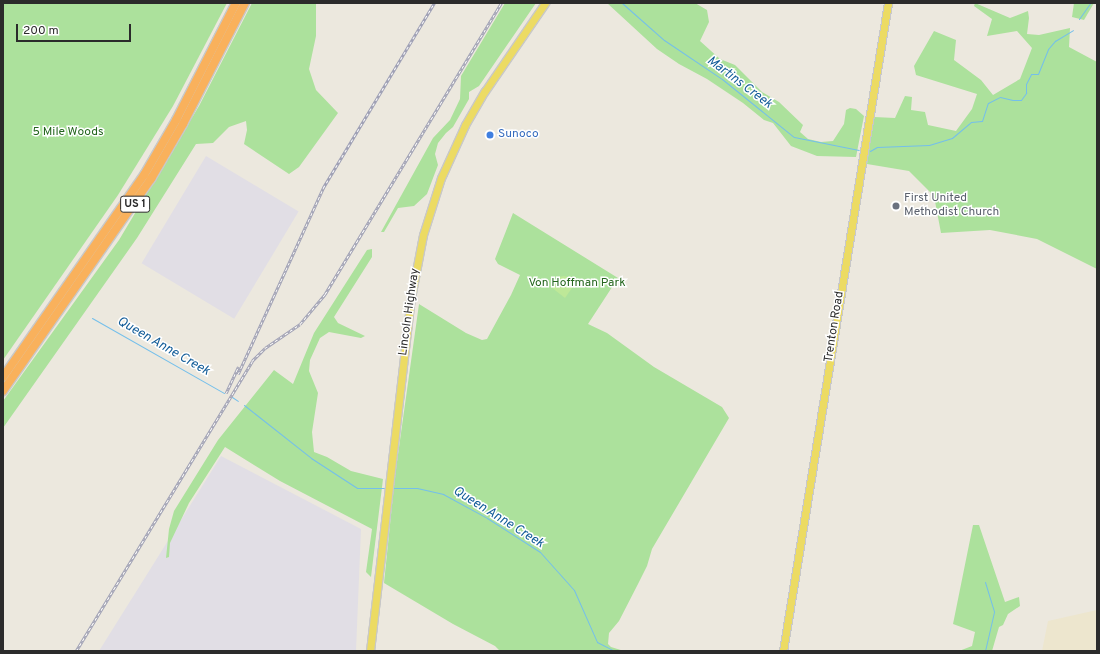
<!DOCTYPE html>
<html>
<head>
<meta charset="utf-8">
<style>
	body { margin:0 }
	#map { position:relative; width:1100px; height:654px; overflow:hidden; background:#ece8de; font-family:Overpass,sans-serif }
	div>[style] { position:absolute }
	.industrial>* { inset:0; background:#e1dee5; transform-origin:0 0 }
	.education>* { inset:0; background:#ede6ce }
	.green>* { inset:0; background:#ace19c }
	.pitch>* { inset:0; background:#bee898 }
	.stream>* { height:1px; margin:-0.5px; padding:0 0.5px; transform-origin:0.5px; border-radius:0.5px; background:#74bfeb }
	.roads { filter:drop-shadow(1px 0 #c8c8c8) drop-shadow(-1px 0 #c8c8c8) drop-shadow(0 1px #c8c8c8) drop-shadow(0 -1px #c8c8c8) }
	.major>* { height:7px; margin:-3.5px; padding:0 3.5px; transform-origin:3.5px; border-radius:3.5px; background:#ecdb63 }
	.highway>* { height:8px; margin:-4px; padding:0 4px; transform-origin:4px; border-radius:4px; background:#f9b15c }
	.rail>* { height:2.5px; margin-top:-1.25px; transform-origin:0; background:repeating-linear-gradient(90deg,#fff 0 3px,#a0a1b5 0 6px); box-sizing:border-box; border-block:1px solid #a0a1b5 }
	.dots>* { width:11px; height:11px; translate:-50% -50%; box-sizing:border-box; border:2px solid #fff; border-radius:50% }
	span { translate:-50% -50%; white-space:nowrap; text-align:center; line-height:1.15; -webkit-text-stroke:3px #fff; paint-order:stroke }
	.shield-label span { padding:1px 3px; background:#fff; border:1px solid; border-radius:3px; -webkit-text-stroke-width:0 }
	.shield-label { font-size:11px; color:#2b2b2b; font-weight:700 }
	.park-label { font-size:12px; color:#24661d }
	.shop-label { font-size:12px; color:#366cbe }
	.left { translate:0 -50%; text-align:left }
	.worship-label { font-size:12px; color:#5b616d }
	.street-label { font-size:12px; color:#2b2b2b }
	.water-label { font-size:13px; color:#125c98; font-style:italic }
	.frame { position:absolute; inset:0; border:4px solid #2b2b2b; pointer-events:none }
	.scale { position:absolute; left:16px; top:24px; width:115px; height:18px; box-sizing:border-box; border:2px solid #2b2b2b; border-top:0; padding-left:5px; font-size:12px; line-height:14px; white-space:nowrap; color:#2b2b2b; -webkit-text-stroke:3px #fff; paint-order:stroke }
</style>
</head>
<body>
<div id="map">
	<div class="industrial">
		<div style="left:206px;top:156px;width:108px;height:125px;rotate:31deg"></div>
		<div style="clip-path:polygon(221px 456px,361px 529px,356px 651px,99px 651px)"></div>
	</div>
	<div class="education">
		<div style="clip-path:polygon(1097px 610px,1097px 651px,1042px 651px,1048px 621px)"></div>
	</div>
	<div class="green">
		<div style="clip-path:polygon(3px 3px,227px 3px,173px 106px,118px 195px,3px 360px)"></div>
		<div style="clip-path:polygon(252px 3px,316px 3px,316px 36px,309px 69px,316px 90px,338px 113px,299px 167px,289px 174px,244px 144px,247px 130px,246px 121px,229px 127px,213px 143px,196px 144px,137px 238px,3px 428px,3px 401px,119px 240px,199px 106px)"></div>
		<div style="clip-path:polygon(505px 3px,536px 3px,479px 86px,469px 92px,469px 99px,453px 127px,446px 133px,438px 143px,435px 154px,438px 165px,427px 194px,414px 206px,398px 208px,384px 232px,381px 232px,433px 138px,450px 120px,460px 99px,461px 76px)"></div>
		<div style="clip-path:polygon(607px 3px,695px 3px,707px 10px,709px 22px,700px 41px,720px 59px,735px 65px,762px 92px,779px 102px,803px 125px,800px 132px,808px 139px,821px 142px,833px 141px,844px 124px,846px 110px,850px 108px,856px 109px,864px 116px,856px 157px,817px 156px,791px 146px,773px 123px,764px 120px,743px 103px,707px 79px,679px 64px,657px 49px)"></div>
		<div style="clip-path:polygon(975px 3px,1010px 18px,1028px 11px,1029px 18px,1027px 34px,1039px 35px,1070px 28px,1069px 47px,1097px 62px,1097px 269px,1037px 239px,990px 230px,941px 233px,934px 196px,909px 171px,867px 164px,874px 117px,895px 118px,905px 96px,912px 97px,911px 110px,925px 112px,928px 125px,956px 131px,972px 109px,977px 94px,916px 75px,914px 66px,934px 31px,956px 40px,954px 60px,981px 80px,993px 95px,1020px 79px,1032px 48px,1017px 31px,987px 36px,992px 19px,974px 6px)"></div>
		<div style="clip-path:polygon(1074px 3px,1094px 3px,1084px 20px,1072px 17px)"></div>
		<div style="clip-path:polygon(513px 213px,618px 278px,588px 324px,607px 333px,654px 367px,722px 407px,729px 418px,652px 549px,647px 566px,638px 584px,619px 621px,609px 633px,608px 644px,611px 647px,624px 651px,500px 651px,495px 646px,453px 624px,384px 583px,395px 476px,419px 304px,466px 333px,482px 340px,487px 339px,511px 295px,520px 275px,498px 264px,495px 259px)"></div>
		<div style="clip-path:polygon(372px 249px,372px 257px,334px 317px,338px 323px,365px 336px,361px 338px,329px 332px,320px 338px,310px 360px,309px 371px,318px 393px,312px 432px,314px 452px,327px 457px,351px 471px,383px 479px,371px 577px,366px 572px,372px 529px,280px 481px,225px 447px,189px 503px,170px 543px,169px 557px,166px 558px,169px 529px,174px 511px,218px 440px,274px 370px,293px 384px,314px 333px,367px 250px)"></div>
		<div style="clip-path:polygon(973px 525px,979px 525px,1005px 602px,1019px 597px,1020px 606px,1008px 614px,1003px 625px,999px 627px,992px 651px,959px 651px,972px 646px,975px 632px,953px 624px)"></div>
	</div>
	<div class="pitch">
		<div style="clip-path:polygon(564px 276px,569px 277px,574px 285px,565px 298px,551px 287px,559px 277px)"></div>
	</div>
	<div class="stream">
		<div style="left:622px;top:3px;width:56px;rotate:41.4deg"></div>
		<div style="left:664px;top:40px;width:70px;rotate:33.9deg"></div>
		<div style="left:722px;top:79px;width:92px;rotate:38.9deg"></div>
		<div style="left:794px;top:137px;width:66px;rotate:11.3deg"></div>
		<div style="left:1079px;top:19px;width:19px;rotate:-55deg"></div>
		<div style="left:870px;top:151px;width:8px;rotate:-30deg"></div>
		<div style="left:877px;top:147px;width:52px;rotate:-2.2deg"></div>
		<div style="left:929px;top:145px;width:24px;rotate:-17deg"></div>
		<div style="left:952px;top:138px;width:25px;rotate:-40deg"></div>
		<div style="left:971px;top:122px;width:11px;rotate:-5deg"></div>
		<div style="left:982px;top:121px;width:19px;rotate:-72deg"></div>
		<div style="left:988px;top:103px;width:13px;rotate:-27deg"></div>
		<div style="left:1000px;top:97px;width:13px;rotate:13deg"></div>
		<div style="left:1013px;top:100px;width:8px"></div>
		<div style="left:1021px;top:100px;width:9px;rotate:-54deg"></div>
		<div style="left:1026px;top:93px;width:9px;rotate:-90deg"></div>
		<div style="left:1026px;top:84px;width:11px;rotate:-63deg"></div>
		<div style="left:1031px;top:74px;width:7px"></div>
		<div style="left:1038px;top:74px;width:27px;rotate:-68deg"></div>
		<div style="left:1048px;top:49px;width:11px;rotate:-49deg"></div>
		<div style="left:1055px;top:41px;width:21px;rotate:-31deg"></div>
		<div style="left:92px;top:318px;width:152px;rotate:29.6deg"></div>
		<div style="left:232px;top:397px;width:7px;rotate:34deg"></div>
		<div style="left:244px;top:405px;width:85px;rotate:38.3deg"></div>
		<div style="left:311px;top:458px;width:55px;rotate:33.1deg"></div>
		<div style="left:357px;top:488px;width:27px"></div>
		<div style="left:394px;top:488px;width:23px"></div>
		<div style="left:417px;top:488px;width:27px;rotate:13deg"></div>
		<div style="left:443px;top:494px;width:50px;rotate:28.6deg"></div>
		<div style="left:487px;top:518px;width:63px;rotate:32.7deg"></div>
		<div style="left:540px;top:552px;width:51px;rotate:48.2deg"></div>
		<div style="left:574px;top:590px;width:57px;rotate:66.1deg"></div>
		<div style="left:597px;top:642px;width:20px;rotate:27deg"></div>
		<div style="left:985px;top:582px;width:31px;rotate:73deg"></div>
		<div style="left:994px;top:612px;width:40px;rotate:103deg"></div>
	</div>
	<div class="roads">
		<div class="major">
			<div style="left:370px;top:651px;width:355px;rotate:-83.4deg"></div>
			<div style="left:411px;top:298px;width:64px;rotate:-79.2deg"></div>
			<div style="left:423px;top:235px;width:60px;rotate:-72.5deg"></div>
			<div style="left:441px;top:178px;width:58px;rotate:-65.6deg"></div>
			<div style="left:465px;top:125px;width:39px;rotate:-60deg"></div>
			<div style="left:485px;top:91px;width:107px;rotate:-55.7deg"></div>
			<div style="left:783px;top:651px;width:656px;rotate:-80.8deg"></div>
		</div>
		<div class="highway">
			<div style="left:3px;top:377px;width:246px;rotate:-55.1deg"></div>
			<div style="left:144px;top:175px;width:64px;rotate:-59.8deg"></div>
			<div style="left:176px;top:120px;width:131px;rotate:-62.9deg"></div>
			<div style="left:3px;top:391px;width:259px;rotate:-55.1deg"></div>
			<div style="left:151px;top:179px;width:64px;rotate:-59.8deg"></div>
			<div style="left:183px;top:124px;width:136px;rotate:-62.9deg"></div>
		</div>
	</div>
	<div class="rail">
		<div style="left:238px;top:374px;width:205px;rotate:-65.4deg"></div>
		<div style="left:323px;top:188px;width:216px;rotate:-59deg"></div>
		<div style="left:226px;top:393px;width:29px;rotate:-65deg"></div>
		<div style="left:76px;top:651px;width:339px;rotate:-58.7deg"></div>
		<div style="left:252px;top:361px;width:18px;rotate:-45deg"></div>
		<div style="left:265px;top:348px;width:42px;rotate:-34.4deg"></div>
		<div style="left:300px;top:324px;width:39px;rotate:-50deg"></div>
		<div style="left:325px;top:294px;width:340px;rotate:-58.8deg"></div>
	</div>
	<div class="dots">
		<div style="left:490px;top:135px;background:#3f7fe0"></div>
		<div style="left:896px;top:206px;background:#6b7280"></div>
	</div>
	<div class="shield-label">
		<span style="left:135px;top:204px">US 1</span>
	</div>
	<div class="park-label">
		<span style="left:68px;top:133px">5 Mile Woods</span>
		<span style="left:577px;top:284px">Von Hoffman Park</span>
	</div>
	<div class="shop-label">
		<span class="left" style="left:498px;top:135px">Sunoco</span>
	</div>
	<div class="worship-label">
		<span class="left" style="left:904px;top:206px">First United<br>Methodist Church</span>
	</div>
	<div class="street-label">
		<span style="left:410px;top:312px;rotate:-82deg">Lincoln Highway</span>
		<span style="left:835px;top:327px;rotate:-81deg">Trenton Road</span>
	</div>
	<div class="water-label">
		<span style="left:739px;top:83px;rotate:37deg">Martins Creek</span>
		<span style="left:163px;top:347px;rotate:30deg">Queen Anne Creek</span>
		<span style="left:498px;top:518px;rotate:32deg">Queen Anne Creek</span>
	</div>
	<div class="frame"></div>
	<div class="scale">200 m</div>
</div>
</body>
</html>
